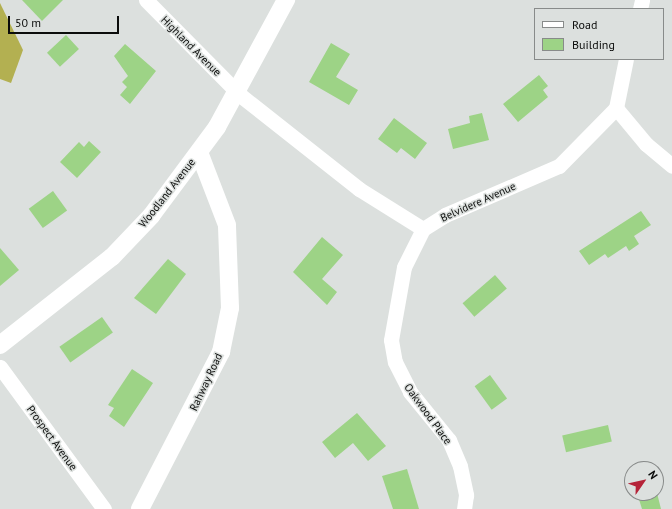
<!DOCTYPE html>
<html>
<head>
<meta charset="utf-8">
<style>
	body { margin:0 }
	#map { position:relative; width:672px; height:509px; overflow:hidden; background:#dce0de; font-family:"PT Sans",sans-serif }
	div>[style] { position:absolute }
	.forest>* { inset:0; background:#b3b051 }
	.building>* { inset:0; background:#9dd386; transform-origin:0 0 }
	.minor>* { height:15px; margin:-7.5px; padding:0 7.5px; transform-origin:7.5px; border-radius:7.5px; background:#fff }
	.tertiary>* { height:18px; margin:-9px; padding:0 9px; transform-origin:9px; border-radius:9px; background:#fff }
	span { translate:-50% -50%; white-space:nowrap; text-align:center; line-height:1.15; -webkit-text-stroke:3px #dce0de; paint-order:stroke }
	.street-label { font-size:11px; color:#0b0c0b }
	.legend { position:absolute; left:534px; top:8px; width:130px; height:52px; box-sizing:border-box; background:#dce0de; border:1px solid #888b8a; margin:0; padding:5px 7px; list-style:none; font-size:12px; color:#0b0c0b }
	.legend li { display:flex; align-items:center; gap:8px; height:20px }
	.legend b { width:20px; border:1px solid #888b8a }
	.north { position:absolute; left:624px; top:461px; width:40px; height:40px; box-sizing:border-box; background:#dce0de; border:1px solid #888b8a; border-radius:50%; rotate:56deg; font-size:11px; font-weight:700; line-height:16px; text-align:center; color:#0b0c0b }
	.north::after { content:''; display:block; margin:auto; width:14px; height:18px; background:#b52338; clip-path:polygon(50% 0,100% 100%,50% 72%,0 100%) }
	.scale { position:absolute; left:8px; top:16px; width:111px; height:18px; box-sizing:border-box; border:2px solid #0b0c0b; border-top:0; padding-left:5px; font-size:12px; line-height:14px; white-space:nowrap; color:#0b0c0b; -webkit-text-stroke:3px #dce0de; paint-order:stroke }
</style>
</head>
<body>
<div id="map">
	<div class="forest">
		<div style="clip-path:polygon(0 3px,23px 50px,11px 83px,0 79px)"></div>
	</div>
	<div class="building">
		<div style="clip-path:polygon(22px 0,63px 0,42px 21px)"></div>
		<div style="left:66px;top:35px;width:19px;height:26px;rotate:47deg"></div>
		<div style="clip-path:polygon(331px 43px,350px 54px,336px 77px,358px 90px,349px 105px,309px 82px)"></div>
		<div style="clip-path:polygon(125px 44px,156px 71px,130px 104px,120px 95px,127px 87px,122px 82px,128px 76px,114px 56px)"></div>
		<div style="clip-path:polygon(539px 75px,548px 86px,543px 90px,548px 97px,518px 122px,503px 104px)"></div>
		<div style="clip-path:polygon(482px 113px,489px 140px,453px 149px,448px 129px,470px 123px,469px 116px)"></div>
		<div style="clip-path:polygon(394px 118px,427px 143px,415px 159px,401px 148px,397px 153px,378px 139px)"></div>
		<div style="clip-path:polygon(89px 141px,101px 152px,77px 178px,60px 162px,79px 142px,84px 147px)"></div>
		<div style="left:53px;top:191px;width:24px;height:30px;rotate:54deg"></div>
		<div style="clip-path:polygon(641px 211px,651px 225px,634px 236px,639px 244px,629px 251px,626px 246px,608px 258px,605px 254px,589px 265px,579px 251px)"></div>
		<div style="clip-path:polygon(322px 237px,343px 255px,322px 279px,337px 292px,327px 305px,293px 272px)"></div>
		<div style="clip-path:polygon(0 248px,19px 270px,0 286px)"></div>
		<div style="clip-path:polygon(168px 259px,186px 274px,156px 314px,134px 298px)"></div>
		<div style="left:495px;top:275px;width:18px;height:43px;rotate:49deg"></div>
		<div style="left:102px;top:317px;width:19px;height:52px;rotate:55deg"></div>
		<div style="clip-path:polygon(132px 369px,153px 383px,124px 427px,109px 416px,114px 408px,108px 405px)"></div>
		<div style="left:490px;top:375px;width:29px;height:19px;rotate:54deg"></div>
		<div style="clip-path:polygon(357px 413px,386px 446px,368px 461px,353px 443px,335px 458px,322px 442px)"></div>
		<div style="left:608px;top:425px;width:17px;height:47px;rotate:77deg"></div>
		<div style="clip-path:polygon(407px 469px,419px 509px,393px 509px,382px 476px)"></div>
		<div style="clip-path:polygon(637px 493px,657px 493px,661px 509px,642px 509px)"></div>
	</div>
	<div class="minor">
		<div style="left:146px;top:0;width:134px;rotate:45.3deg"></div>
		<div style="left:240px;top:95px;width:152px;rotate:38.3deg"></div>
		<div style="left:359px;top:189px;width:75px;rotate:32deg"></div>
		<div style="left:640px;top:9px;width:9px;rotate:-77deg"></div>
		<div style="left:616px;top:108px;width:47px;rotate:50.2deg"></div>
		<div style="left:646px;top:144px;width:34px;rotate:40deg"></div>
		<div style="left:423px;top:229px;width:42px;rotate:116.6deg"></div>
		<div style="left:404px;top:267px;width:74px;rotate:100.1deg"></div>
		<div style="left:391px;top:340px;width:22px;rotate:80deg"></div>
		<div style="left:395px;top:362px;width:34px;rotate:63deg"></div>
		<div style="left:410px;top:392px;width:62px;rotate:50.9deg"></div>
		<div style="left:449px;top:440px;width:28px;rotate:67deg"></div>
		<div style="left:460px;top:466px;width:30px;rotate:78deg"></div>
		<div style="left:466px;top:495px;width:14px;rotate:98deg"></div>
		<div style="left:423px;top:229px;width:26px;rotate:-32deg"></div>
		<div style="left:445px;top:215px;width:124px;rotate:-23.3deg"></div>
		<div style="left:559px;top:166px;width:81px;rotate:-45.5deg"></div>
		<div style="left:616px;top:108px;width:50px;rotate:-78.5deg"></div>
		<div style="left:0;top:367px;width:176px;rotate:53.8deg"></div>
	</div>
	<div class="tertiary">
		<div style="left:0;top:345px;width:142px;rotate:-38.2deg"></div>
		<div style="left:112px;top:257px;width:57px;rotate:-46.4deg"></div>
		<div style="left:151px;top:216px;width:111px;rotate:-53.4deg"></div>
		<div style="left:217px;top:127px;width:145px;rotate:-61.5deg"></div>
		<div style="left:140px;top:509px;width:177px;rotate:-62.7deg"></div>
		<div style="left:221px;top:352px;width:45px;rotate:-78.4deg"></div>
		<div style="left:230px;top:308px;width:83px;rotate:-92.1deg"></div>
		<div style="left:227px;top:225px;width:78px;rotate:-111deg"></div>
	</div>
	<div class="street-label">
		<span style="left:191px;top:46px;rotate:45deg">Highland Avenue</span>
		<span style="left:167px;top:193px;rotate:-52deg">Woodland Avenue</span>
		<span style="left:478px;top:202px;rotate:-24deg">Belvidere Avenue</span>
		<span style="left:206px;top:382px;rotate:-65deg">Rahway Road</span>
		<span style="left:428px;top:414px;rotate:54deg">Oakwood Place</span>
		<span style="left:52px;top:438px;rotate:54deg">Prospect Avenue</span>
	</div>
	<ul class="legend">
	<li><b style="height:5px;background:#fff"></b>Road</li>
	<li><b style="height:11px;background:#9dd386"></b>Building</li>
	</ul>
	<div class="north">N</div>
	<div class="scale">50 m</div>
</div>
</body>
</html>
